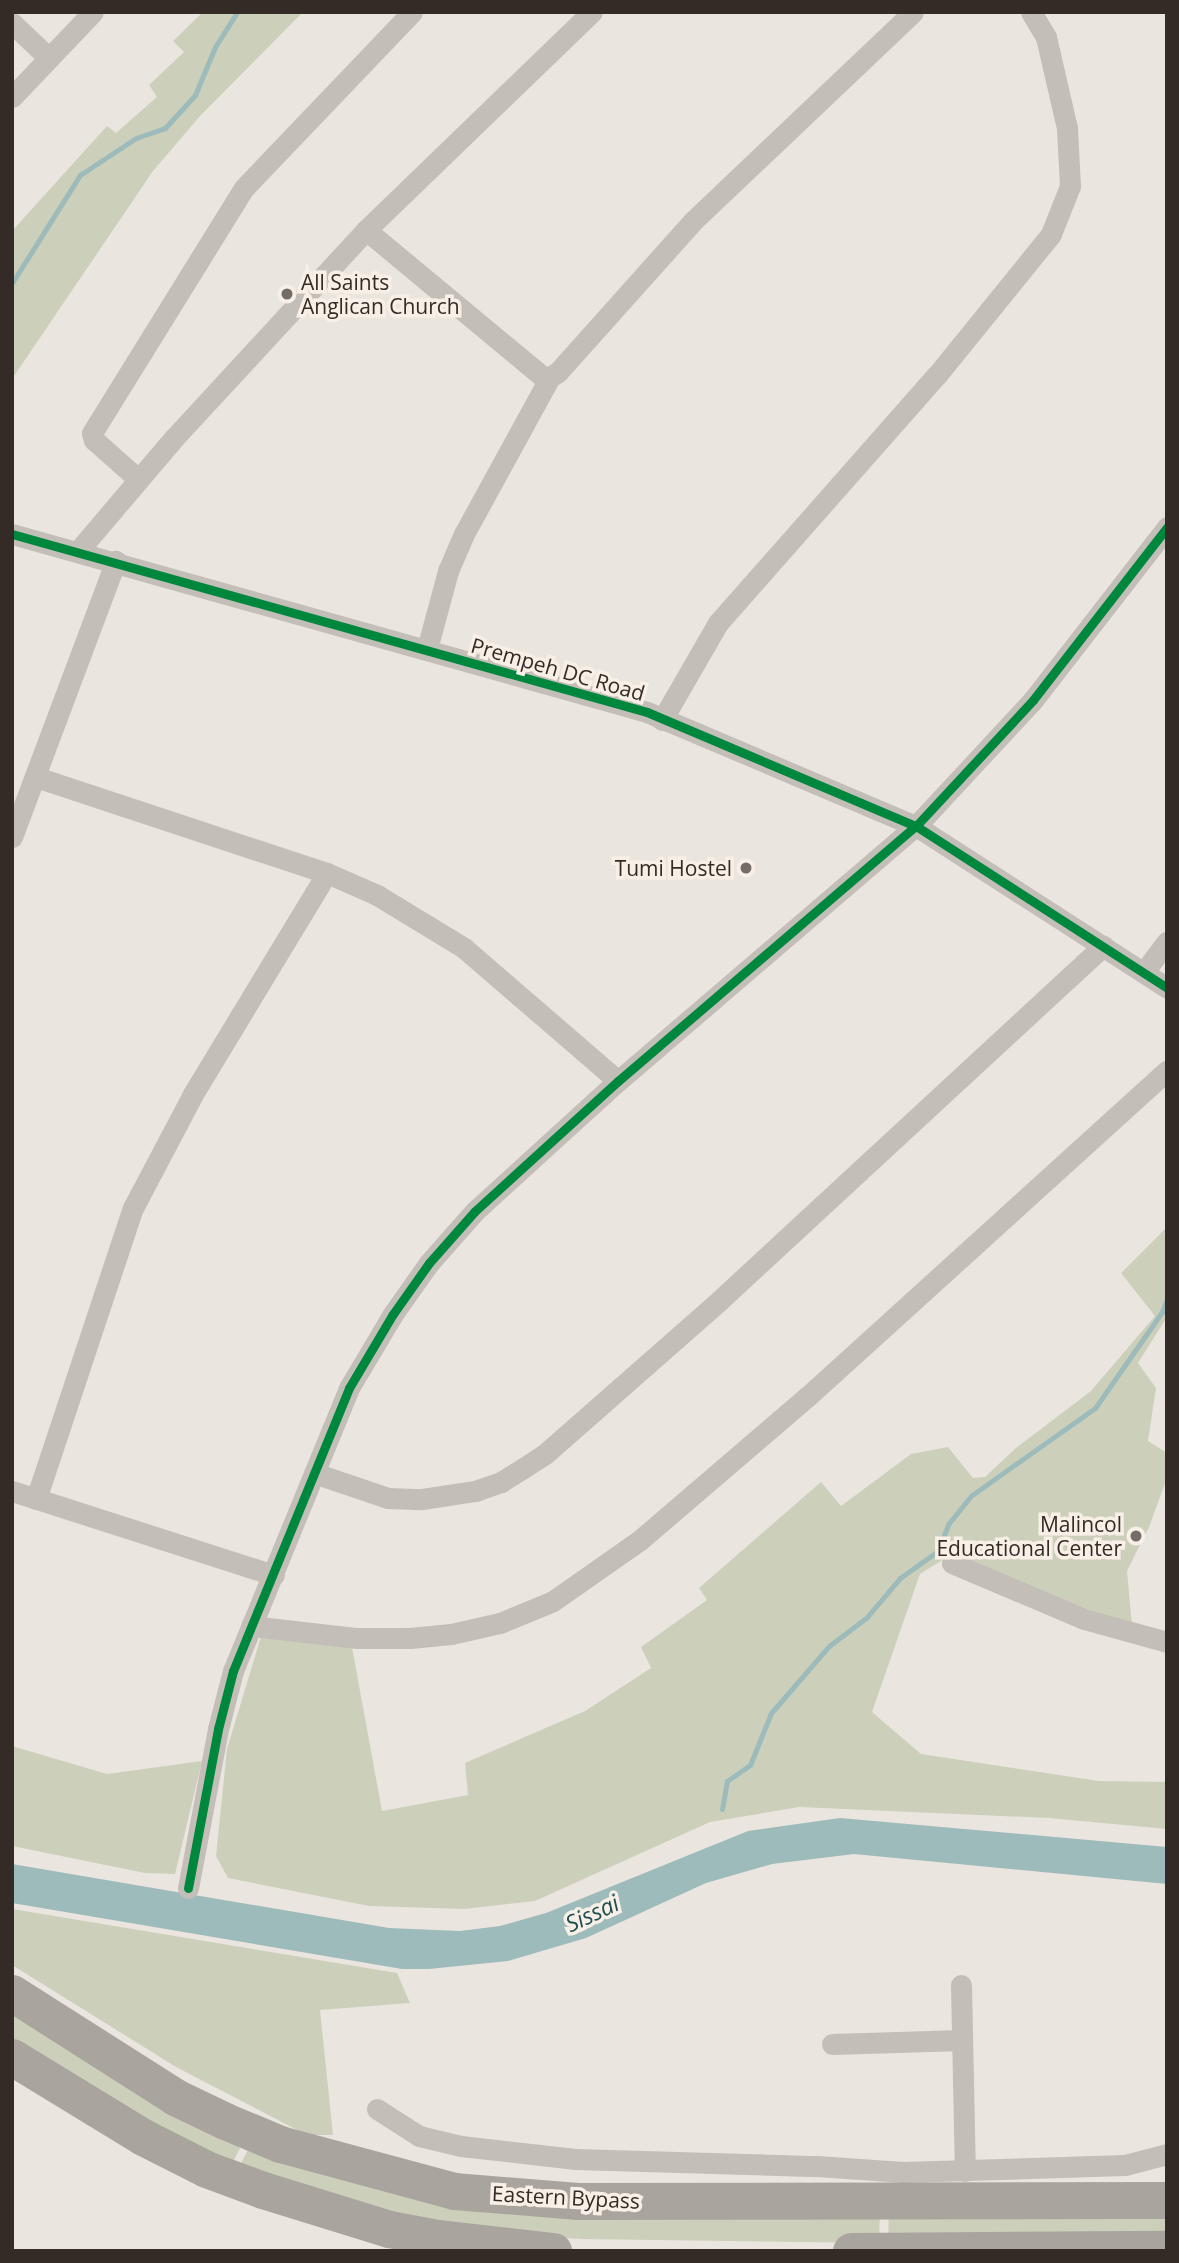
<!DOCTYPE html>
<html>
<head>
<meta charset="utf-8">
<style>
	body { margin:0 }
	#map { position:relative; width:1179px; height:2263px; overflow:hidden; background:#ebe5df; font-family:"Open Sans",sans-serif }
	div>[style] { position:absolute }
	.green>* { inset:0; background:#ccd0ba }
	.water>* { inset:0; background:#9dbbbb }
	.stream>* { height:5px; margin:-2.5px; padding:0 2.5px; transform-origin:2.5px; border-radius:2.5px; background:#9dbbbb }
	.street>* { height:21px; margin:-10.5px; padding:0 10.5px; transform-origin:10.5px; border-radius:10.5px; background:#c4beb8 }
	.highway>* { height:37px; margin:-18.5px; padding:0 18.5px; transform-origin:18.5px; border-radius:18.5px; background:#aaa49e }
	.cycleway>* { height:9px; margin:-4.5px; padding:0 4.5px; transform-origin:4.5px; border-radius:4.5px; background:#00873e }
	.dots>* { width:19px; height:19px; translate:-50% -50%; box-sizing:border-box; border:4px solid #f8f0e6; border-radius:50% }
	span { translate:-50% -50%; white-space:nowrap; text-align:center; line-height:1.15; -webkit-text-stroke:7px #f8f0e6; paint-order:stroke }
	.poi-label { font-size:21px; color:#342b27 }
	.left { translate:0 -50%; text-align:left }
	.right { translate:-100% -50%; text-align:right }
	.street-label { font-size:21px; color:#342b27 }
	.water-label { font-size:23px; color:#1f4f53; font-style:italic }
	.frame { position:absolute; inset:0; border:14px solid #342b27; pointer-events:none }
</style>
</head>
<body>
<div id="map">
	<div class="green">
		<div style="clip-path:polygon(203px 12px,303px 12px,200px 116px,153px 171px,12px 379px,12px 231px,107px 126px,116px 133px,157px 97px,149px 85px,184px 52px,173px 41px)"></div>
		<div style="clip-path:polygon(1167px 1227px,1167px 1317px,1138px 1363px,1156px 1388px,1148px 1441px,1167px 1453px,1167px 1478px,1149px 1527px,1127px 1571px,1132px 1626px,1091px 1615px,970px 1560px,965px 1546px,920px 1574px,872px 1712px,921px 1754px,1099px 1781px,1167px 1782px,1167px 1829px,1049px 1818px,799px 1807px,710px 1822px,535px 1901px,464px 1909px,369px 1906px,228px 1878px,216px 1856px,227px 1749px,262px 1633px,352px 1647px,382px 1811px,468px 1795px,465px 1763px,585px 1711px,651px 1668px,641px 1647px,707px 1600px,699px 1588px,821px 1482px,841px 1506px,911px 1454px,948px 1447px,973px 1478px,985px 1477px,1016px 1448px,1091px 1391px,1155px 1316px,1121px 1273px)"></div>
		<div style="clip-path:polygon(12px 1746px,107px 1774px,202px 1761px,175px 1874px,145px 1873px,12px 1846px)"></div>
		<div style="clip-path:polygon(12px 1909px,397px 1973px,410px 2003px,320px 2010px,333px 2135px,307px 2135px,176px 2067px,12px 1965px)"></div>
		<div style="clip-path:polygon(12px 2002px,248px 2132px,232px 2164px,204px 2153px,12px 2043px)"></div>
		<div style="clip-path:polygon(255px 2136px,460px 2197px,880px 2210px,879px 2243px,581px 2239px,469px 2232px,334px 2203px,239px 2167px)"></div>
		<div style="clip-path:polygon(1167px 2208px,1167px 2232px,888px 2243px,889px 2209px)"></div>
	</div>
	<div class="water">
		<div style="clip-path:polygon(840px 1818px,1167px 1847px,1167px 1884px,854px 1854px,772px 1864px,706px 1883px,586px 1938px,508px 1961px,429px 1969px,402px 1969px,12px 1903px,12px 1864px,389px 1928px,460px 1931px,500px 1926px,546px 1913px,748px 1831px)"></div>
	</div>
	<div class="stream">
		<div style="left:12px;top:283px;width:128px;rotate:-57.8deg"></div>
		<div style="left:80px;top:175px;width:67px;rotate:-33.5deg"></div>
		<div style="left:136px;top:138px;width:31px;rotate:-19deg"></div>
		<div style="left:165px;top:128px;width:45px;rotate:-47.7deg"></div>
		<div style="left:195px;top:95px;width:52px;rotate:-67.4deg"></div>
		<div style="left:215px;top:47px;width:41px;rotate:-57.8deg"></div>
		<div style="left:722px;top:1809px;width:28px;rotate:-80deg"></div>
		<div style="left:727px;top:1781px;width:28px;rotate:-35deg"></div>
		<div style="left:750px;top:1765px;width:56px;rotate:-68deg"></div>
		<div style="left:771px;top:1713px;width:89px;rotate:-49.1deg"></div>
		<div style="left:829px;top:1646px;width:48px;rotate:-37.3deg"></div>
		<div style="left:867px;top:1617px;width:51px;rotate:-49.8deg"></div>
		<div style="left:900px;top:1578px;width:47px;rotate:-35.4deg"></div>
		<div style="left:938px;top:1551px;width:30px;rotate:-69deg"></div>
		<div style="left:949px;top:1523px;width:36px;rotate:-51deg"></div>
		<div style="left:972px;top:1495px;width:151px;rotate:-35.3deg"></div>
		<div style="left:1095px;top:1408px;width:117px;rotate:-55.1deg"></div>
		<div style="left:1162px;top:1312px;width:14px;rotate:-69deg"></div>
	</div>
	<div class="street">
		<div style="left:12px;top:23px;width:51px;rotate:43.4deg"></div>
		<div style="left:12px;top:97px;width:117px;rotate:-46.4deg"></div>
		<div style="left:366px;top:230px;width:230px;rotate:39.7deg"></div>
		<div style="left:543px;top:377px;width:7px"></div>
		<div style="left:138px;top:479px;width:59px;rotate:-138.4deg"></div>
		<div style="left:94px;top:440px;width:7px;rotate:-106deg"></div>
		<div style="left:92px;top:433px;width:288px;rotate:-58.2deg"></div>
		<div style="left:244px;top:188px;width:243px;rotate:-46.3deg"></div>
		<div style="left:12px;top:534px;width:659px;rotate:15.66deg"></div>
		<div style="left:647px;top:712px;width:292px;rotate:23deg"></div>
		<div style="left:916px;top:826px;width:299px;rotate:32.8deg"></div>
		<div style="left:79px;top:550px;width:148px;rotate:-49.7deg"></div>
		<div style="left:175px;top:437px;width:282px;rotate:-47.3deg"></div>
		<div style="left:366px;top:230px;width:314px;rotate:-44deg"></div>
		<div style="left:427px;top:649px;width:81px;rotate:-74.9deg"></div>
		<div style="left:448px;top:571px;width:40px;rotate:-66.6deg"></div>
		<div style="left:464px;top:534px;width:179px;rotate:-61.3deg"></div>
		<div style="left:550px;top:377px;width:9px;rotate:-32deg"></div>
		<div style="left:558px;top:372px;width:203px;rotate:-48.2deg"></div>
		<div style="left:693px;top:221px;width:303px;rotate:-43.5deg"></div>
		<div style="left:662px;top:720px;width:112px;rotate:-60deg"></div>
		<div style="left:718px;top:623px;width:331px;rotate:-48.6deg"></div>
		<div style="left:937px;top:375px;width:181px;rotate:-51deg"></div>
		<div style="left:1051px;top:234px;width:52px;rotate:-68.4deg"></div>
		<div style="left:1070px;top:186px;width:58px;rotate:-93deg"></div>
		<div style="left:1067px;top:128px;width:93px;rotate:-103deg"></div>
		<div style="left:1046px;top:37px;width:29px;rotate:-121deg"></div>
		<div style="left:36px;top:777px;width:306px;rotate:18.3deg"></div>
		<div style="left:327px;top:873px;width:55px;rotate:23.7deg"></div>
		<div style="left:377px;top:895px;width:102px;rotate:31.3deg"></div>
		<div style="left:464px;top:948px;width:203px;rotate:40.8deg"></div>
		<div style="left:12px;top:837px;width:295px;rotate:-69.4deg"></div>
		<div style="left:1144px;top:972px;width:38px;rotate:-53deg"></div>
		<div style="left:314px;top:1473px;width:78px;rotate:18.7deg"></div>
		<div style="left:388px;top:1498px;width:34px;rotate:2deg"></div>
		<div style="left:422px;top:1499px;width:54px;rotate:-8.6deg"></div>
		<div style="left:475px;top:1491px;width:28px;rotate:-19deg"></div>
		<div style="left:501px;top:1482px;width:28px;rotate:-32deg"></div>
		<div style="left:525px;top:1467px;width:24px;rotate:-33deg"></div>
		<div style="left:545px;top:1454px;width:233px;rotate:-41.3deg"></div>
		<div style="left:720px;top:1300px;width:522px;rotate:-42.75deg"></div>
		<div style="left:12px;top:1491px;width:275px;rotate:17.8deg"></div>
		<div style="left:36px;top:1499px;width:307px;rotate:-71.6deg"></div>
		<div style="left:133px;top:1208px;width:129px;rotate:-62.2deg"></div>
		<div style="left:193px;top:1094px;width:258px;rotate:-58.8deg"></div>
		<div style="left:952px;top:1563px;width:143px;rotate:23deg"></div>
		<div style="left:1084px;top:1619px;width:86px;rotate:15.5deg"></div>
		<div style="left:251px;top:1626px;width:107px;rotate:6.5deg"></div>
		<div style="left:357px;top:1638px;width:53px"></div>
		<div style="left:410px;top:1638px;width:41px;rotate:-5.6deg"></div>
		<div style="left:451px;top:1634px;width:50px;rotate:-12.7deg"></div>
		<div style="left:500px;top:1623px;width:57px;rotate:-22.5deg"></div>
		<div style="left:553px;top:1601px;width:106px;rotate:-35deg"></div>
		<div style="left:640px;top:1540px;width:220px;rotate:-40.6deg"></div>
		<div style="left:807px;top:1397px;width:486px;rotate:-42.2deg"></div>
		<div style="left:188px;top:1888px;width:162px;rotate:-79.3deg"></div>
		<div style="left:218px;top:1729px;width:60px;rotate:-75.5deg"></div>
		<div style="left:233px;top:1671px;width:306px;rotate:-67.7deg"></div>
		<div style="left:349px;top:1388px;width:86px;rotate:-59.3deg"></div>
		<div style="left:393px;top:1314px;width:62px;rotate:-54.8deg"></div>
		<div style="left:429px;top:1263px;width:69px;rotate:-48.5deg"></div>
		<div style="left:475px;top:1211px;width:193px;rotate:-42.3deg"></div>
		<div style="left:618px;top:1081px;width:392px;rotate:-40.6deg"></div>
		<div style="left:916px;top:826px;width:172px;rotate:-47.1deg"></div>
		<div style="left:1033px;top:700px;width:219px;rotate:-52.2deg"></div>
		<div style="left:961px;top:1985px;width:186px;rotate:88.8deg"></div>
		<div style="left:832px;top:2044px;width:130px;rotate:-1.8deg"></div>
		<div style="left:377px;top:2109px;width:50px;rotate:32.7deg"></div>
		<div style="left:419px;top:2136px;width:43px;rotate:13.4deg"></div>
		<div style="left:461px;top:2146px;width:115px;rotate:6.5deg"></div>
		<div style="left:575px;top:2159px;width:242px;rotate:1.7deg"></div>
		<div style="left:817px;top:2166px;width:86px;rotate:4deg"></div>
		<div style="left:903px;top:2172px;width:222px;rotate:-1.8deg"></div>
		<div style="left:1125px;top:2165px;width:43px;rotate:-14.7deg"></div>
	</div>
	<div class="highway">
		<div style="left:12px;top:1993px;width:193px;rotate:32.5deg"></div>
		<div style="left:175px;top:2097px;width:55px;rotate:25.6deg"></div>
		<div style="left:225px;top:2121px;width:60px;rotate:22.7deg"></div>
		<div style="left:280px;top:2144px;width:180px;rotate:15.1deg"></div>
		<div style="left:454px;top:2191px;width:124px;rotate:4.6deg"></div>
		<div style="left:578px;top:2201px;width:589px;rotate:-0.1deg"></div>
		<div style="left:12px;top:2057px;width:153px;rotate:31.4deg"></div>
		<div style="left:143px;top:2137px;width:71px;rotate:26.9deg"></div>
		<div style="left:206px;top:2169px;width:61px;rotate:20.2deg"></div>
		<div style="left:263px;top:2190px;width:132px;rotate:17.2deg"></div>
		<div style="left:389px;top:2229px;width:49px;rotate:10.6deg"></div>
		<div style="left:437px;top:2238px;width:117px;rotate:6.4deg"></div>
		<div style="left:851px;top:2251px;width:316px;rotate:-0.4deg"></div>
	</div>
	<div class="cycleway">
		<div style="left:12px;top:534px;width:659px;rotate:15.66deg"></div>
		<div style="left:647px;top:712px;width:292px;rotate:23deg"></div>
		<div style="left:916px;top:826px;width:299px;rotate:32.8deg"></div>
		<div style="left:188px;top:1888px;width:162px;rotate:-79.3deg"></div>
		<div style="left:218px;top:1729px;width:60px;rotate:-75.5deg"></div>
		<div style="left:233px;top:1671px;width:306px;rotate:-67.7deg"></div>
		<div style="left:349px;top:1388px;width:86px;rotate:-59.3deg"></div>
		<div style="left:393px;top:1314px;width:62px;rotate:-54.8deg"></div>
		<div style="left:429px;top:1263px;width:69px;rotate:-48.5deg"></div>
		<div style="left:475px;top:1211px;width:193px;rotate:-42.3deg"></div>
		<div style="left:618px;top:1081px;width:392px;rotate:-40.6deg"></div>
		<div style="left:916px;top:826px;width:172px;rotate:-47.1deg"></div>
		<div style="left:1033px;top:700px;width:219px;rotate:-52.2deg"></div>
	</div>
	<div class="dots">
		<div style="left:287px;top:294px;background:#746c67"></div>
		<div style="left:746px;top:868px;background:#746c67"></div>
		<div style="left:1136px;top:1536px;background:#746c67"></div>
	</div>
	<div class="poi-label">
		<span class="left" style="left:301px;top:294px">All Saints<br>Anglican Church</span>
		<span class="right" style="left:732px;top:868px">Tumi Hostel</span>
		<span class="right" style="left:1122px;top:1536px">Malincol<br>Educational Center</span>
	</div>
	<div class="street-label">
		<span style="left:558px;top:669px;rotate:16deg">Prempeh DC Road</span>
		<span style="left:566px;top:2197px;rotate:3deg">Eastern Bypass</span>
	</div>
	<div class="water-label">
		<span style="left:592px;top:1913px;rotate:-25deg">Sissai</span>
	</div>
	<div class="frame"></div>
</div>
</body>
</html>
